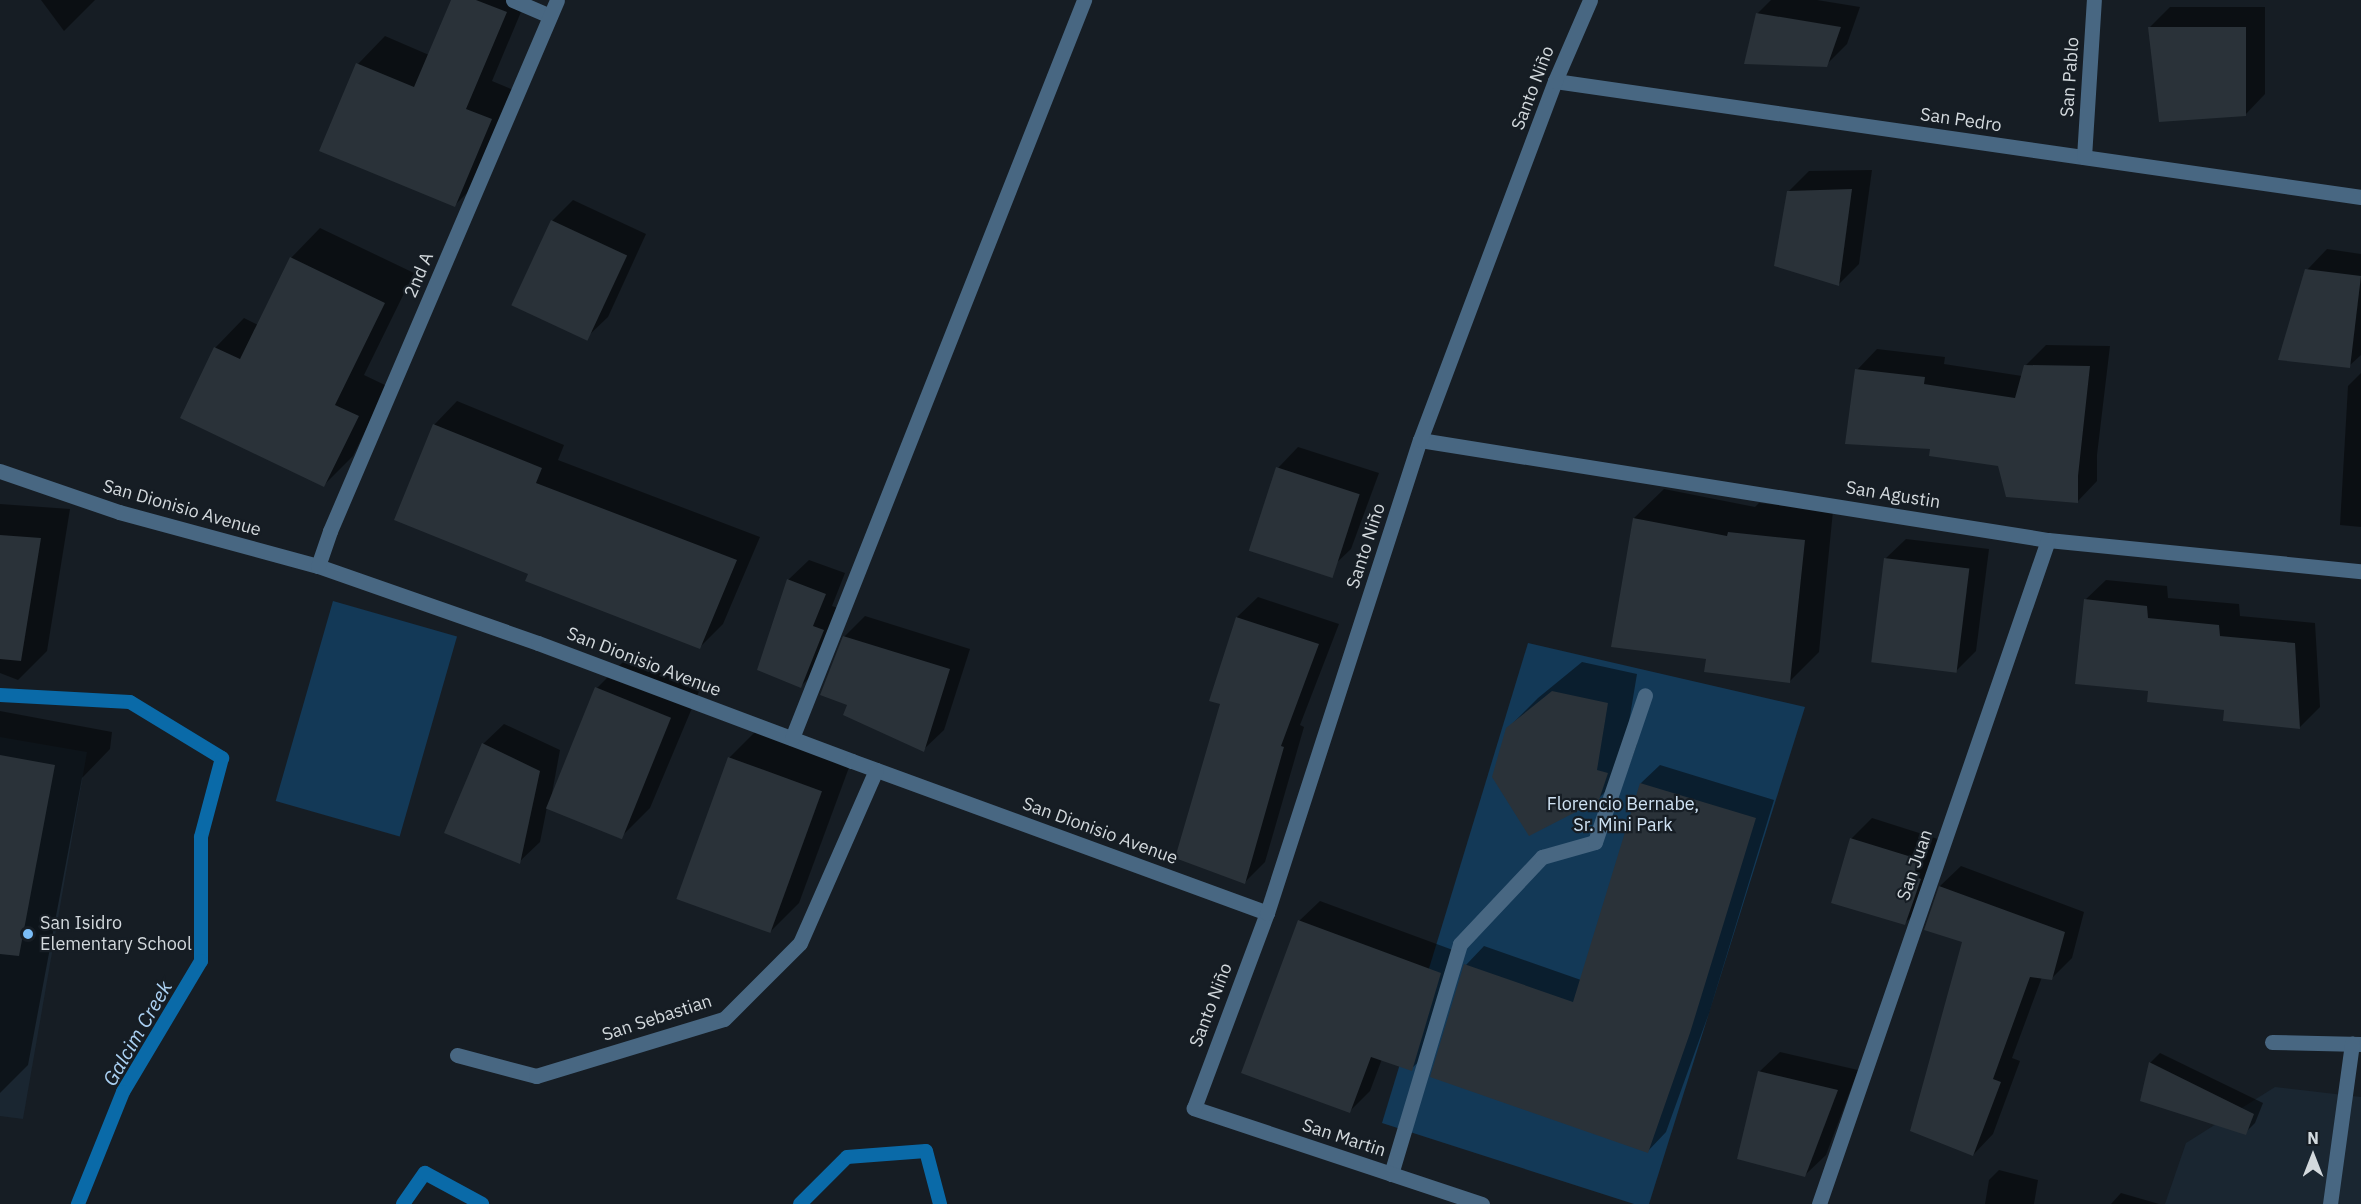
<!DOCTYPE html>
<html>
<head>
<meta charset="utf-8">
<style>
	body { margin:0 }
	#map { position:relative; width:2361px; height:1204px; overflow:hidden; background:#161d24; font-family:"IBM Plex Sans",sans-serif }
	div>[style] { position:absolute }
	.built>* { inset:0; background:#1a2631 }
	.green>* { inset:0; background:#133957; transform-origin:0 0 }
	.shadow>* { inset:0; background:#0007 }
	.stream>* { height:14px; margin:-7px; padding:0 7px; transform-origin:7px; border-radius:7px; background:#0a6aa8 }
	.building>* { inset:0; background:#2a3239; transform-origin:0 0 }
	.minor>* { height:15px; margin:-7.5px; padding:0 7.5px; transform-origin:7.5px; border-radius:7.5px; background:#486782 }
	.dots>* { width:16px; height:16px; translate:-50% -50%; box-sizing:border-box; border:3px solid #161d24; border-radius:50% }
	span { translate:-50% -50%; white-space:nowrap; text-align:center; line-height:1.15; -webkit-text-stroke:4.5px #161d24; paint-order:stroke }
	.street-label { font-size:18px; color:#d3d9dd }
	.park-label { font-size:18px; color:#cfe2f3 }
	.poi-label { font-size:18px; color:#d3d9dd }
	.left { translate:0 -50%; text-align:left }
	.water-label { font-size:20px; color:#abd1f3; font-style:italic }
	.north { position:absolute; left:2283px; top:1126px; width:60px; height:60px; -webkit-text-stroke:4px #161d24; paint-order:stroke; rotate:0deg; font-size:16px; font-weight:700; line-height:24px; text-align:center; color:#d3d9dd }
	.north::after { content:''; display:block; margin:auto; width:21px; height:27px; background:#d3d9dd; clip-path:polygon(50% 0,100% 100%,50% 72%,0 100%) }
</style>
</head>
<body>
<div id="map">
	<div class="built">
		<div style="clip-path:polygon(0 737px,87px 752px,23px 1119px,0 1116px)"></div>
		<div style="clip-path:polygon(2275px 1087px,2361px 1097px,2361px 1204px,2165px 1204px,2186px 1143px)"></div>
	</div>
	<div class="green">
		<div style="left:333px;top:601px;width:129px;height:208px;rotate:16deg"></div>
		<div style="clip-path:polygon(1528px 643px,1805px 707px,1649px 1204px,1634px 1204px,1382px 1123px)"></div>
	</div>
	<div class="shadow">
		<div style="clip-path:polygon(41px 0,95px 0,64px 31px)"></div>
		<div style="clip-path:polygon(452px 0,526px 0,492px 81px,518px 92px,482px 178px,455px 205px,321px 150px,358px 64px,385px 36px,429px 55px)"></div>
		<div style="clip-path:polygon(1771px 0,1817px 0,1860px 7px,1847px 44px,1826px 65px,1757px 14px)"></div>
		<div style="clip-path:polygon(2170px 7px,2265px 7px,2265px 94px,2245px 115px,2150px 27px)"></div>
		<div style="clip-path:polygon(1872px 170px,1859px 264px,1839px 284px,1788px 192px,1809px 171px)"></div>
		<div style="clip-path:polygon(573px 200px,646px 234px,608px 317px,587px 337px,552px 221px)"></div>
		<div style="clip-path:polygon(320px 228px,414px 273px,364px 375px,387px 386px,353px 456px,324px 485px,215px 348px,244px 318px,258px 325px,291px 258px)"></div>
		<div style="clip-path:polygon(2327px 249px,2361px 254px,2361px 355px,2349px 366px,2307px 270px)"></div>
		<div style="clip-path:polygon(2046px 345px,2110px 346px,2097px 455px,2097px 481px,2077px 502px,2000px 464px,1932px 448px,1857px 370px,1877px 349px,1945px 357px,1944px 364px,2022px 376px,2025px 366px)"></div>
		<div style="clip-path:polygon(2361px 373px,2361px 527px,2340px 525px,2348px 386px)"></div>
		<div style="clip-path:polygon(457px 401px,564px 445px,558px 460px,760px 537px,723px 624px,700px 647px,530px 573px,434px 425px)"></div>
		<div style="clip-path:polygon(1298px 447px,1379px 473px,1351px 549px,1330px 569px,1278px 468px)"></div>
		<div style="clip-path:polygon(1664px 489px,1755px 507px,1759px 503px,1833px 511px,1819px 652px,1790px 681px,1708px 657px,1634px 518px)"></div>
		<div style="clip-path:polygon(0 504px,70px 509px,47px 651px,18px 680px,0 673px)"></div>
		<div style="clip-path:polygon(1906px 539px,1989px 549px,1976px 651px,1955px 672px,1885px 559px)"></div>
		<div style="clip-path:polygon(809px 560px,845px 573px,832px 606px,844px 610px,822px 665px,801px 686px,788px 580px)"></div>
		<div style="clip-path:polygon(2106px 580px,2167px 586px,2168px 598px,2239px 604px,2240px 616px,2315px 623px,2320px 707px,2299px 728px,2150px 690px,2085px 600px)"></div>
		<div style="clip-path:polygon(1258px 597px,1339px 624px,1300px 725px,1304px 727px,1265px 862px,1245px 882px,1222px 702px,1237px 617px)"></div>
		<div style="clip-path:polygon(865px 616px,970px 649px,944px 730px,923px 750px,849px 704px,844px 637px)"></div>
		<div style="clip-path:polygon(626px 659px,700px 689px,650px 808px,620px 838px,547px 807px,540px 842px,519px 862px,483px 744px,504px 724px,560px 750px,551px 799px,597px 688px)"></div>
		<div style="clip-path:polygon(1582px 662px,1637px 674px,1626px 740px,1637px 744px,1628px 769px,1598px 799px,1508px 728px,1538px 698px)"></div>
		<div style="clip-path:polygon(0 711px,112px 732px,110px 749px,82px 778px,28px 1065px,0 1093px)"></div>
		<div style="clip-path:polygon(759px 728px,851px 762px,799px 903px,769px 933px,729px 758px)"></div>
		<div style="clip-path:polygon(1660px 765px,1774px 800px,1709px 1013px,1666px 1132px,1648px 1151px,1466px 965px,1484px 946px,1581px 980px,1641px 783px)"></div>
		<div style="clip-path:polygon(1872px 818px,1938px 839px,1925px 903px,1905px 923px,1851px 839px)"></div>
		<div style="clip-path:polygon(1961px 866px,2084px 912px,2072px 958px,2051px 979px,2042px 977px,2012px 1058px,2020px 1061px,1993px 1134px,1973px 1155px,1964px 940px,1926px 929px,1940px 886px)"></div>
		<div style="clip-path:polygon(1320px 901px,1461px 953px,1432px 1049px,1411px 1069px,1382px 1059px,1370px 1091px,1350px 1111px,1299px 921px)"></div>
		<div style="clip-path:polygon(1780px 1052px,1858px 1070px,1826px 1155px,1805px 1175px,1759px 1072px)"></div>
		<div style="clip-path:polygon(2160px 1053px,2263px 1103px,2255px 1123px,2245px 1133px,2150px 1063px)"></div>
		<div style="clip-path:polygon(1999px 1170px,2038px 1180px,2034px 1204px,1985px 1204px,1989px 1180px)"></div>
		<div style="clip-path:polygon(2121px 1193px,2159px 1204px,2111px 1204px)"></div>
	</div>
	<div class="stream">
		<div style="left:0;top:695px;width:130px;rotate:3.1deg"></div>
		<div style="left:130px;top:702px;width:108px;rotate:31.3deg"></div>
		<div style="left:222px;top:758px;width:82px;rotate:104.9deg"></div>
		<div style="left:201px;top:837px;width:124px;rotate:90deg"></div>
		<div style="left:201px;top:961px;width:152px;rotate:120.8deg"></div>
		<div style="left:123px;top:1092px;width:121px;rotate:111.9deg"></div>
		<div style="left:403px;top:1204px;width:38px;rotate:-55deg"></div>
		<div style="left:425px;top:1173px;width:65px;rotate:28.5deg"></div>
		<div style="left:800px;top:1204px;width:66px;rotate:-45deg"></div>
		<div style="left:847px;top:1157px;width:79px;rotate:-4.3deg"></div>
		<div style="left:926px;top:1151px;width:55px;rotate:75.2deg"></div>
	</div>
	<div class="building">
		<div style="clip-path:polygon(451px 0,476px 0,507px 12px,466px 109px,492px 119px,455px 207px,319px 151px,356px 63px,414px 87px)"></div>
		<div style="clip-path:polygon(1756px 13px,1841px 27px,1827px 67px,1744px 64px)"></div>
		<div style="clip-path:polygon(2148px 27px,2246px 27px,2246px 116px,2159px 122px)"></div>
		<div style="clip-path:polygon(1852px 189px,1839px 286px,1774px 266px,1787px 191px)"></div>
		<div style="left:551px;top:220px;width:84px;height:94px;rotate:25deg"></div>
		<div style="clip-path:polygon(290px 257px,385px 303px,335px 405px,359px 416px,324px 487px,180px 418px,214px 347px,240px 359px)"></div>
		<div style="clip-path:polygon(2305px 269px,2361px 276px,2350px 368px,2278px 360px)"></div>
		<div style="clip-path:polygon(2024px 365px,2090px 366px,2078px 476px,2078px 503px,2006px 497px,1998px 466px,1929px 456px,1930px 449px,1845px 444px,1855px 369px,1925px 377px,1924px 384px,2015px 398px)"></div>
		<div style="clip-path:polygon(433px 424px,542px 468px,536px 483px,737px 560px,700px 649px,525px 581px,528px 574px,394px 520px)"></div>
		<div style="left:1276px;top:467px;width:88px;height:88px;rotate:18deg"></div>
		<div style="clip-path:polygon(1633px 518px,1727px 536px,1728px 532px,1805px 540px,1790px 683px,1704px 672px,1706px 659px,1611px 647px)"></div>
		<div style="clip-path:polygon(0 535px,41px 538px,21px 661px,0 659px)"></div>
		<div style="left:1884px;top:558px;width:86px;height:105px;rotate:7deg"></div>
		<div style="clip-path:polygon(787px 579px,826px 594px,813px 626px,824px 630px,801px 688px,757px 670px)"></div>
		<div style="clip-path:polygon(2084px 599px,2147px 606px,2148px 618px,2219px 625px,2220px 636px,2295px 643px,2300px 729px,2223px 721px,2224px 710px,2147px 702px,2148px 691px,2075px 684px)"></div>
		<div style="clip-path:polygon(1236px 617px,1319px 644px,1281px 746px,1284px 747px,1245px 884px,1175px 858px,1220px 704px,1209px 701px)"></div>
		<div style="clip-path:polygon(843px 636px,950px 669px,924px 752px,843px 715px,847px 705px,820px 695px)"></div>
		<div style="left:595px;top:687px;width:82px;height:131px;rotate:22deg"></div>
		<div style="clip-path:polygon(1552px 691px,1608px 703px,1597px 770px,1608px 773px,1599px 800px,1529px 836px,1492px 777px,1506px 728px)"></div>
		<div style="clip-path:polygon(482px 743px,540px 771px,520px 864px,444px 833px)"></div>
		<div style="clip-path:polygon(0 755px,55px 765px,19px 956px,0 954px)"></div>
		<div style="left:728px;top:757px;width:100px;height:151px;rotate:20deg"></div>
		<div style="clip-path:polygon(1640px 783px,1756px 818px,1690px 1033px,1648px 1153px,1430px 1077px,1464px 964px,1573px 1002px)"></div>
		<div style="clip-path:polygon(1850px 838px,1918px 859px,1914px 876px,1921px 879px,1905px 925px,1831px 903px)"></div>
		<div style="clip-path:polygon(1939px 886px,2065px 932px,2052px 980px,2030px 977px,1993px 1079px,2001px 1082px,1973px 1156px,1910px 1131px,1962px 942px,1924px 930px)"></div>
		<div style="clip-path:polygon(1298px 920px,1441px 973px,1412px 1071px,1371px 1057px,1350px 1113px,1241px 1073px)"></div>
		<div style="clip-path:polygon(2149px 1062px,2254px 1114px,2246px 1135px,2140px 1101px)"></div>
		<div style="clip-path:polygon(1758px 1071px,1838px 1090px,1805px 1177px,1737px 1159px)"></div>
	</div>
	<div class="minor">
		<div style="left:513px;top:0;width:40px;rotate:23.4deg"></div>
		<div style="left:1555px;top:81px;width:814px;rotate:8.19deg"></div>
		<div style="left:2084px;top:157px;width:157px;rotate:-86.4deg"></div>
		<div style="left:1420px;top:440px;width:636px;rotate:9.05deg"></div>
		<div style="left:2048px;top:540px;width:315px;rotate:5.7deg"></div>
		<div style="left:0;top:471px;width:126px;rotate:19deg"></div>
		<div style="left:119px;top:512px;width:206px;rotate:15.2deg"></div>
		<div style="left:318px;top:566px;width:233px;rotate:19.3deg"></div>
		<div style="left:538px;top:643px;width:335px;rotate:20.6deg"></div>
		<div style="left:852px;top:761px;width:442px;rotate:20.1deg"></div>
		<div style="left:318px;top:566px;width:37px;rotate:-71deg"></div>
		<div style="left:330px;top:531px;width:577px;rotate:-66.85deg"></div>
		<div style="left:792px;top:738px;width:794px;rotate:-68.41deg"></div>
		<div style="left:2272px;top:1042px;width:89px;rotate:1.3deg"></div>
		<div style="left:457px;top:1055px;width:82px;rotate:14.9deg"></div>
		<div style="left:536px;top:1076px;width:196px;rotate:-16.9deg"></div>
		<div style="left:724px;top:1019px;width:107px;rotate:-45deg"></div>
		<div style="left:800px;top:943px;width:189px;rotate:-66.3deg"></div>
		<div style="left:1391px;top:1174px;width:240px;rotate:-73.3deg"></div>
		<div style="left:1460px;top:944px;width:120px;rotate:-46.7deg"></div>
		<div style="left:1542px;top:857px;width:55px;rotate:-15.8deg"></div>
		<div style="left:1595px;top:842px;width:155px;rotate:-71.2deg"></div>
		<div style="left:1482px;top:1204px;width:304px;rotate:-161.6deg"></div>
		<div style="left:1194px;top:1108px;width:208px;rotate:-69.5deg"></div>
		<div style="left:1267px;top:913px;width:497px;rotate:-72.1deg"></div>
		<div style="left:1420px;top:440px;width:384px;rotate:-69.4deg"></div>
		<div style="left:1555px;top:81px;width:88px;rotate:-66.6deg"></div>
		<div style="left:1819px;top:1204px;width:702px;rotate:-70.97deg"></div>
		<div style="left:2330px;top:1204px;width:162px;rotate:-82.2deg"></div>
	</div>
	<div class="dots">
		<div style="left:28px;top:934px;background:#7bbef8"></div>
	</div>
	<div class="street-label">
		<span style="left:2070px;top:77px;rotate:-86deg">San Pablo</span>
		<span style="left:1533px;top:88px;rotate:-69deg">Santo Niño</span>
		<span style="left:1961px;top:120px;rotate:8deg">San Pedro</span>
		<span style="left:419px;top:275px;rotate:-67deg">2nd A</span>
		<span style="left:1893px;top:495px;rotate:9deg">San Agustin</span>
		<span style="left:182px;top:508px;rotate:16deg">San Dionisio Avenue</span>
		<span style="left:1366px;top:546px;rotate:-72deg">Santo Niño</span>
		<span style="left:644px;top:662px;rotate:21deg">San Dionisio Avenue</span>
		<span style="left:1100px;top:831px;rotate:20deg">San Dionisio Avenue</span>
		<span style="left:1915px;top:865px;rotate:-71deg">San Juan</span>
		<span style="left:1211px;top:1005px;rotate:-69deg">Santo Niño</span>
		<span style="left:657px;top:1018px;rotate:-18deg">San Sebastian</span>
		<span style="left:1344px;top:1138px;rotate:18deg">San Martin</span>
	</div>
	<div class="park-label">
		<span style="left:1623px;top:815px">Florencio Bernabe,<br>Sr. Mini Park</span>
	</div>
	<div class="poi-label">
		<span class="left" style="left:40px;top:934px">San Isidro<br>Elementary School</span>
	</div>
	<div class="water-label">
		<span style="left:137px;top:1033px;rotate:-60deg">Galcim Creek</span>
	</div>
	<div class="north">N</div>
</div>
</body>
</html>
